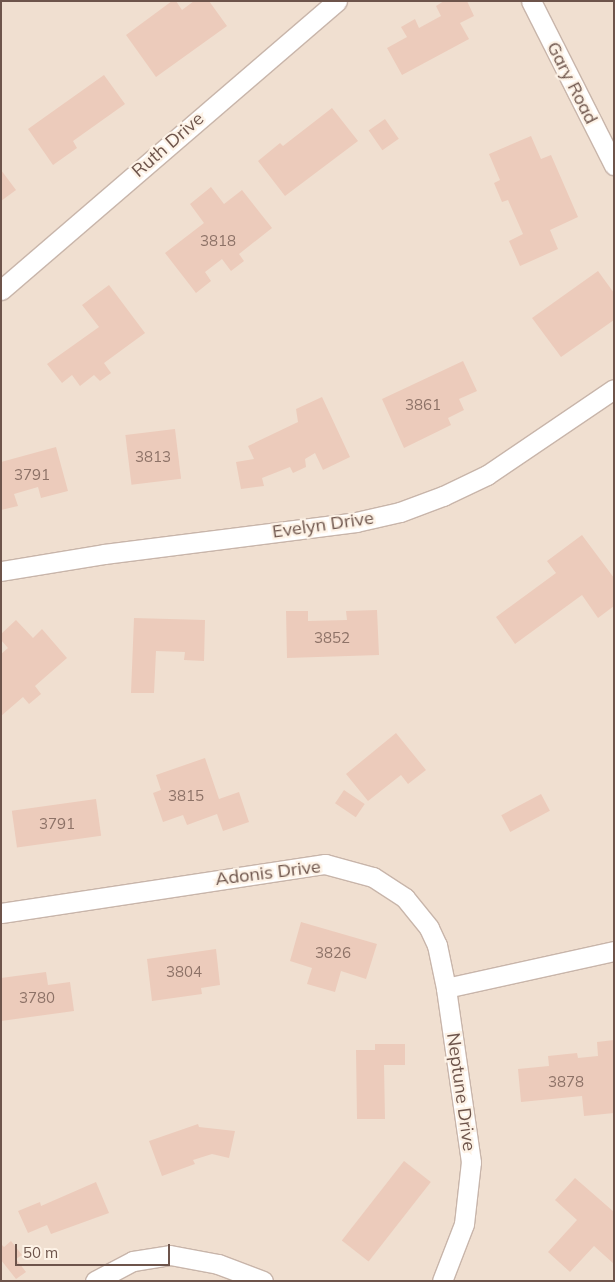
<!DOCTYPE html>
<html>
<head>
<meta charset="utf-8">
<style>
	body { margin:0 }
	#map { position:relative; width:615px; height:1282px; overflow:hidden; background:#f9eee1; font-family:Mulish,sans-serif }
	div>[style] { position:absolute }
	.residential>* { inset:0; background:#f0dfd0; transform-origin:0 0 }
	.building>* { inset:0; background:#eccbbb; transform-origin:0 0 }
	.roads { filter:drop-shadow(1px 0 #c8b5aa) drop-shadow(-1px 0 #c8b5aa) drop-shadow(0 1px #c8b5aa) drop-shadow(0 -1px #c8b5aa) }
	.street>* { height:19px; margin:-9.5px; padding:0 9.5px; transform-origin:9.5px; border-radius:9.5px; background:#fff }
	span { translate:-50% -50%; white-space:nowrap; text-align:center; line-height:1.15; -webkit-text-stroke:4.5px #fdf2e6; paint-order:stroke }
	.number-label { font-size:15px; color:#8d7267 }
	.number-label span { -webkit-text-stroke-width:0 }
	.street-label { font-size:18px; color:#6d544b }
	.frame { position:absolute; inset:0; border:2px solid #6d544b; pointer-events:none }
	.scale { position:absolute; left:15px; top:1244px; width:155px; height:22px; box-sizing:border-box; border:2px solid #6d544b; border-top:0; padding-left:6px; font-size:15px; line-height:18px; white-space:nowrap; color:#6d544b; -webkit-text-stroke:4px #fdf2e6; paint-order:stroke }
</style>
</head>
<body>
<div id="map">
	<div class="residential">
		<div style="left:1px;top:1px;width:613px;height:1280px"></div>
	</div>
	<div class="building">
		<div style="clip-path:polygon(172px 1px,176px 1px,182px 10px,194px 1px,209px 1px,227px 26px,156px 77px,126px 35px)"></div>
		<div style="clip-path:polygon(444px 1px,467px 1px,474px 16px,460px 23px,469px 39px,402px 75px,387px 48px,407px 37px,401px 27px,415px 19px,419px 28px,441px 16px,436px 6px)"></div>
		<div style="clip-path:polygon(104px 75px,125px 104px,73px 141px,77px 148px,53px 165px,28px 129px)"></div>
		<div style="clip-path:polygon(332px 108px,358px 141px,285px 196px,258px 161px,280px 143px,283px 146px)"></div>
		<div style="left:385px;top:119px;width:24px;height:20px;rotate:55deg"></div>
		<div style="clip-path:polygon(531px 136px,541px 159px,551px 155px,578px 217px,550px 230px,558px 249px,520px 266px,509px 241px,523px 234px,508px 200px,502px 202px,494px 183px,500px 180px,489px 154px)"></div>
		<div style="clip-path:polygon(1px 170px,16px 190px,1px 201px)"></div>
		<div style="clip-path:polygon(211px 187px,224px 204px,242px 190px,272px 228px,239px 254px,244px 261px,231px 271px,222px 259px,205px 272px,211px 281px,196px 293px,165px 253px,204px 223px,190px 204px)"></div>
		<div style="clip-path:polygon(598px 271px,614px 293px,614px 320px,561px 357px,532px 318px)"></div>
		<div style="clip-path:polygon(109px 285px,145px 333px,104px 363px,111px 373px,100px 381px,94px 375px,80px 386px,72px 375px,62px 383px,47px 364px,99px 327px,82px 305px)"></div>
		<div style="clip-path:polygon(463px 361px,477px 391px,459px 399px,464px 410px,448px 418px,451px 425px,404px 448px,382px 399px)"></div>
		<div style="clip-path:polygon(322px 397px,350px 457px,323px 470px,315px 453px,305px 459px,306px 467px,293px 473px,290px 467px,262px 478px,264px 486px,241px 489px,236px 462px,254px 459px,248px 446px,298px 422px,296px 409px)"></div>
		<div style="left:175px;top:429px;width:50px;height:50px;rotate:83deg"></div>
		<div style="clip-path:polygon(56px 447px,68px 491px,41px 498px,38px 487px,14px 494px,18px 506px,1px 510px,1px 462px)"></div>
		<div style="clip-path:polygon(582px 535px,614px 578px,614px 606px,598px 618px,582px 595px,515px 644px,496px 617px,556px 573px,547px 561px)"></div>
		<div style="clip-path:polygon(377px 610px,379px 655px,287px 658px,286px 611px,308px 611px,308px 621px,347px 620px,346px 611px)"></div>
		<div style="clip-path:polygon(134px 618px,205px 620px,204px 661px,184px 660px,185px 652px,156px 651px,154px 693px,131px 693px)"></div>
		<div style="clip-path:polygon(16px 620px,33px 638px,42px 629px,67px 658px,35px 686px,41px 694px,29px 704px,23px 697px,1px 716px,1px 654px,8px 648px,1px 640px,1px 634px)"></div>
		<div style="clip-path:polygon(396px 733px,426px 770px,408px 784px,401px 775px,368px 801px,346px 774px)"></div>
		<div style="clip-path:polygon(205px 758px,219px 799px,239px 792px,249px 822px,223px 831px,217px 814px,187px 825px,183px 815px,163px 822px,153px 793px,161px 790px,156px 775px)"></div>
		<div style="left:344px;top:790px;width:25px;height:16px;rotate:34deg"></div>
		<div style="left:541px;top:794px;width:19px;height:45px;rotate:62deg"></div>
		<div style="left:96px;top:799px;width:37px;height:85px;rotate:82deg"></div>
		<div style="clip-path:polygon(301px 922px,377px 944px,366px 979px,341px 971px,335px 992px,307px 984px,312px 968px,290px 961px)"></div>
		<div style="clip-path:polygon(216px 949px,220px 985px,201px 988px,202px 994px,152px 1001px,147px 959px)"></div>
		<div style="clip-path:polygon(46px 972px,48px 985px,70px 982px,74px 1011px,1px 1021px,1px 978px)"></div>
		<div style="clip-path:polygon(614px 1040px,614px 1113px,584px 1116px,582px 1096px,521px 1102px,518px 1069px,549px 1066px,548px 1056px,577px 1053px,578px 1058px,598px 1056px,597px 1042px)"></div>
		<div style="clip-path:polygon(375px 1044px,405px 1044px,405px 1065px,384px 1065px,385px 1119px,357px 1119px,356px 1050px,375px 1050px)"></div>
		<div style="clip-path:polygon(198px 1124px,199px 1127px,235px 1131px,229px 1158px,212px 1154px,193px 1160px,195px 1164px,162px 1176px,149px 1141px)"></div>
		<div style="left:404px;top:1161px;width:34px;height:101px;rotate:38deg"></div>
		<div style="clip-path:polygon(575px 1178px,614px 1212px,614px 1264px,594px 1246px,570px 1272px,548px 1252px,577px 1220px,555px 1200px)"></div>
		<div style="clip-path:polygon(96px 1182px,109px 1213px,51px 1234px,47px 1225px,28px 1233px,18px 1211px,40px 1202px,41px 1206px)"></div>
		<div style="clip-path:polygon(11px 1241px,22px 1255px,16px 1259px,26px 1272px,16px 1279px,1px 1260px,1px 1244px,4px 1247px)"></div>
	</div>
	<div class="roads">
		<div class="street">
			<div style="left:531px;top:1px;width:184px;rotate:63.2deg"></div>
			<div style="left:1px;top:290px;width:443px;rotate:-40.7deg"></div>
			<div style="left:1px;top:571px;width:104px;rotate:-9.4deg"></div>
			<div style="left:104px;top:554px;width:254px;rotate:-7.2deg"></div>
			<div style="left:356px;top:522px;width:45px;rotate:-12.8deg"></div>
			<div style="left:400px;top:512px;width:46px;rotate:-20.4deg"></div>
			<div style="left:443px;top:496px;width:49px;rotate:-25.5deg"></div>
			<div style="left:487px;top:475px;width:153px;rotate:-34.1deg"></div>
			<div style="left:1px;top:913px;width:328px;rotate:-8.6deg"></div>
			<div style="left:325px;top:864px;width:50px;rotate:15.2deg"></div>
			<div style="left:373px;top:877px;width:38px;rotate:33deg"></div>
			<div style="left:405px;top:898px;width:38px;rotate:51deg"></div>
			<div style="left:429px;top:928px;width:19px;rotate:65deg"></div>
			<div style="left:437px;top:945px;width:44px;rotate:78.2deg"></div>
			<div style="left:446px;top:988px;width:172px;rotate:-12.4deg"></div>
			<div style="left:95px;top:1281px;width:43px;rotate:-27.8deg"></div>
			<div style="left:133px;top:1261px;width:37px;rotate:-9deg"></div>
			<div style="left:170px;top:1255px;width:49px;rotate:10.6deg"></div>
			<div style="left:218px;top:1264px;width:48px;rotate:20.7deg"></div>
			<div style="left:442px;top:1281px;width:61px;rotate:-68.9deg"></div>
			<div style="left:464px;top:1224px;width:62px;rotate:-83.6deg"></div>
			<div style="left:471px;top:1162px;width:176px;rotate:-98.2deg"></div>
		</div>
	</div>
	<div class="number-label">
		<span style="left:218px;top:241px">3818</span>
		<span style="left:423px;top:405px">3861</span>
		<span style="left:153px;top:457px">3813</span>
		<span style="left:32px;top:475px">3791</span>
		<span style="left:332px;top:638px">3852</span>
		<span style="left:186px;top:796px">3815</span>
		<span style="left:57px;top:824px">3791</span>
		<span style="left:333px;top:953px">3826</span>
		<span style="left:184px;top:972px">3804</span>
		<span style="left:37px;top:998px">3780</span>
		<span style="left:566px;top:1082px">3878</span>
	</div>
	<div class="street-label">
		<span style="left:572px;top:83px;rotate:63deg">Gary Road</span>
		<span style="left:168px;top:145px;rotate:-41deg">Ruth Drive</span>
		<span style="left:323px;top:525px;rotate:-8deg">Evelyn Drive</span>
		<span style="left:268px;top:873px;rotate:-7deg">Adonis Drive</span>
		<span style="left:461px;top:1092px;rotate:82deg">Neptune Drive</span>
	</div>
	<div class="frame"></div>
	<div class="scale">50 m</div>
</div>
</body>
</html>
